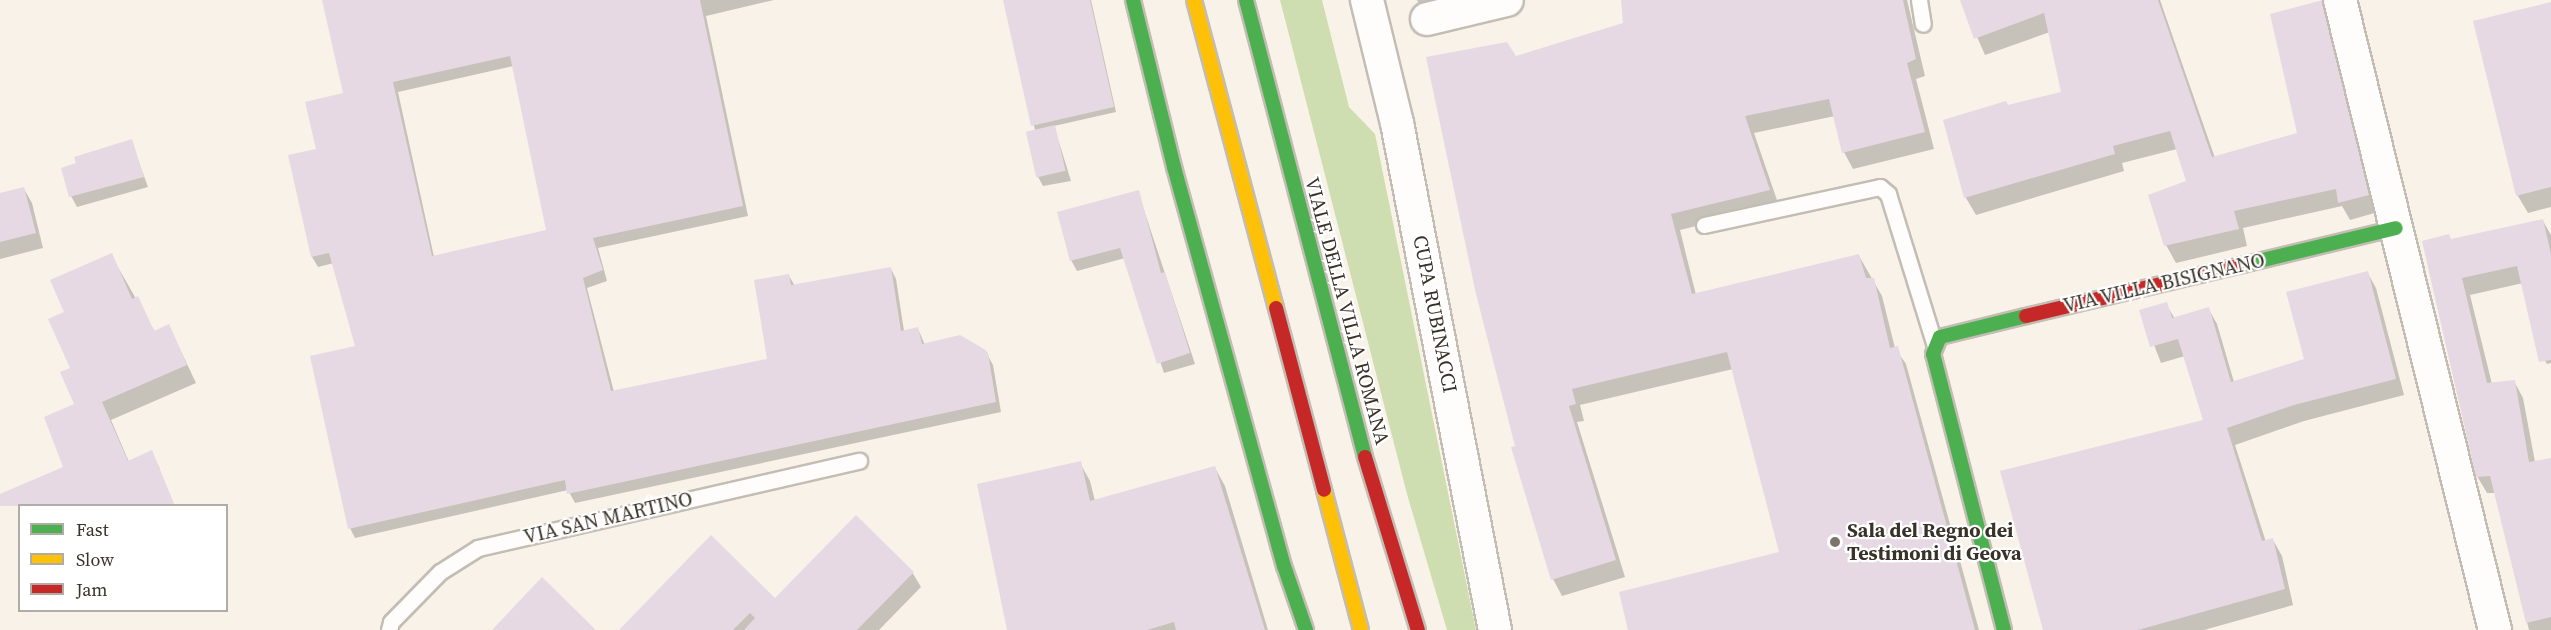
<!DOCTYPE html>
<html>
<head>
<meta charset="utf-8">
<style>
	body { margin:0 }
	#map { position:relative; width:2551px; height:630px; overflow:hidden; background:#f8f2e8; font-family:"Source Serif 4",serif }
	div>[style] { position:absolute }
	.green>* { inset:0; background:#cfdeb0 }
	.shadow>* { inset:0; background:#0003 }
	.building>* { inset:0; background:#e6d9e3; transform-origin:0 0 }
	.roads { filter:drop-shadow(2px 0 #c3bdb4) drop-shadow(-2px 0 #c3bdb4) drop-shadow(0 2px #c3bdb4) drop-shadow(0 -2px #c3bdb4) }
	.lane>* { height:15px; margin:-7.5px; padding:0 7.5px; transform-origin:7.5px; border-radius:7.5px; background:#fefdfc }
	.street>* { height:32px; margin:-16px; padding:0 16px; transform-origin:16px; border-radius:16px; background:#fefdfc }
	.fast>* { height:14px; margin:-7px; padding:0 7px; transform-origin:7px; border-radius:7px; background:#4caf50 }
	.slow>* { height:14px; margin:-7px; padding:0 7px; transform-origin:7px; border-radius:7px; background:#ffc107 }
	.jam>* { height:14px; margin:-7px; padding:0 7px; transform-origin:7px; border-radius:7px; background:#c62828 }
	.dots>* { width:16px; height:16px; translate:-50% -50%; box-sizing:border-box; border:3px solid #fff; border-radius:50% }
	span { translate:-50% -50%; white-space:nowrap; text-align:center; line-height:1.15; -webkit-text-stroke:4.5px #fff; paint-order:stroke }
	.street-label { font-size:20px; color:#393228 }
	.poi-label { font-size:20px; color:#393228; font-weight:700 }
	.left { translate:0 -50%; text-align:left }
	.legend { position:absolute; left:18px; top:504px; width:210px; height:108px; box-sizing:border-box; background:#fff; border:2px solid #b0ada9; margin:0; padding:8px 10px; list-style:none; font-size:18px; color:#393228 }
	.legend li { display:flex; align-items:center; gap:12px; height:30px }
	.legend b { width:30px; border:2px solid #b0ada9 }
</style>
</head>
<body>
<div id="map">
	<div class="green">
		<div style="clip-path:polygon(1280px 0,1322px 0,1349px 107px,1375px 134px,1476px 630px,1447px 630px,1407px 494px)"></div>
	</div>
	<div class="shadow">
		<div style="clip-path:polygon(evenodd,324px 0,774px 0,706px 16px,748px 216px,598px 248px,607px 281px,587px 288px,614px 392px,769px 360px,789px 276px,795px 286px,891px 269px,896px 279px,904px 331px,918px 329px,925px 345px,987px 354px,993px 365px,1001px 412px,575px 503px,568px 490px,355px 538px,350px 528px,357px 347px,334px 263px,318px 267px,312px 257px,318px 150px,344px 94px,324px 0,513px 66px,548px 231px,434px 257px,398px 92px,513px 66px)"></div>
		<div style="clip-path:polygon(1005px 0,1091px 0,1116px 112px,1054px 126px,1071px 181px,1043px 186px,1037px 175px,1035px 130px)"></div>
		<div style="clip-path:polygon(1417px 0,1479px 0,1425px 13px)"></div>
		<div style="clip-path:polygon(1622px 0,1907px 0,1925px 76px,1916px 79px,1934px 149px,1853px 169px,1844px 152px,1835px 116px,1754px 133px,1779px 206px,1680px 230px,1696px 295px,1859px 256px,1882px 296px,1895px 348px,1906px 364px,1979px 630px,1630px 630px,1781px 553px,1733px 369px,1580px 405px,1584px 421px,1577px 422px,1625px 577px,1562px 596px,1553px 579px,1517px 447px,1515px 57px,1625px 25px)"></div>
		<div style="clip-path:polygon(1961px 0,2160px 0,2215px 158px,2299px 134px,2322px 1px,2332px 18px,2378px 212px,2350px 220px,2342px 206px,2243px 228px,2247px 246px,2176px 263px,2166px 245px,2188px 182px,2177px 149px,2122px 163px,2124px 171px,1976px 215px,1966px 198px,1945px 121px,2062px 93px,2050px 32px,1985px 55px)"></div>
		<div style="clip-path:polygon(2551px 3px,2551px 207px,2528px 213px,2518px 196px)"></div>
		<div style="clip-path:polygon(131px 141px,148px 187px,77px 207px,71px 196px)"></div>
		<div style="clip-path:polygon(24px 189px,32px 203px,43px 248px,0 259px,0 195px)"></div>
		<div style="clip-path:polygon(1138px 192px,1195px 364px,1164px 373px,1125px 258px,1077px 271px,1071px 260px)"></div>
		<div style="clip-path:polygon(2543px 221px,2551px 235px,2551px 363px,2547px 364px,2537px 347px,2523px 283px,2470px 295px,2492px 384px,2514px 381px,2523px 398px,2535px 462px,2551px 459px,2551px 630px,2529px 630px,2495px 493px,2487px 493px,2477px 476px,2451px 241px)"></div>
		<div style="clip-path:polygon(111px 255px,155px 332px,169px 326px,196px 383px,111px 420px,129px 462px,151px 452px,160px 469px,65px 467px,76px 405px,66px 313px)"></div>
		<div style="clip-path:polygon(2367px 272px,2376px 288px,2404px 395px,2304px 421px,2235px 445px,2266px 542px,2273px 540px,2282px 556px,2293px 605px,2204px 630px,2044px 630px,2205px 421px,2185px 356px,2161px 363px,2141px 311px,2166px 304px,2175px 319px,2208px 308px,2217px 324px,2234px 382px,2306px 360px)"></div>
		<div style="clip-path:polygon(1080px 463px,1090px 481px,1095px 501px,1215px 468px,1225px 486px,1268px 630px,1009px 630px)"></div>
		<div style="clip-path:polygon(912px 572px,921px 587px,879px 630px,621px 630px)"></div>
	</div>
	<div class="building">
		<div style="clip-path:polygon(evenodd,322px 0,700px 0,743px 206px,593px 238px,603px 270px,583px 278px,611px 391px,767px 359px,754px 280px,789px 274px,791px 285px,891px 267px,901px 331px,918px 327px,922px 344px,960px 335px,984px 349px,988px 353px,996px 402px,567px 494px,565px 480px,348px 529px,310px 356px,355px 346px,329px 253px,311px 257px,288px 155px,316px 149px,305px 102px,343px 93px,322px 0,510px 56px,546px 230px,432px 256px,393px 82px,510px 56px)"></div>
		<div style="clip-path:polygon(1003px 0,1090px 0,1114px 107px,1031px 126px)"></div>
		<div style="clip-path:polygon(1621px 0,1903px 0,1916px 59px,1907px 63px,1925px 132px,1842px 153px,1829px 99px,1745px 116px,1770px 190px,1671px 214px,1692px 294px,1859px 254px,1866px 278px,1874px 278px,1890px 348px,1898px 346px,1975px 630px,1628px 630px,1619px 592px,1779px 552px,1727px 352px,1572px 389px,1576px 404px,1569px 406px,1616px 560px,1551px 580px,1511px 447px,1515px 446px,1476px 294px,1426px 57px,1507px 42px,1516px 56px,1623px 23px)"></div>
		<div style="clip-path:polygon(1960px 0,2158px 0,2212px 157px,2297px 133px,2270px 14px,2323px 0,2369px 195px,2338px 203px,2336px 189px,2234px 211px,2239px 229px,2164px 246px,2148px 195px,2186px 181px,2170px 131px,2113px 146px,2115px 154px,1964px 198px,1943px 120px,2006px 101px,2008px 105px,2061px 92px,2044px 13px,1974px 39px)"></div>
		<div style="clip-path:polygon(2551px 2px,2551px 187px,2516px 196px,2473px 21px)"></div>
		<div style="left:1055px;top:125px;width:47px;height:30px;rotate:77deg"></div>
		<div style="clip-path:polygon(132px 139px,144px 177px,69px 197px,61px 168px,76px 163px,74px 157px)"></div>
		<div style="clip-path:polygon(24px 187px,36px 233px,0 242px,0 193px)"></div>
		<div style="clip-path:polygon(1139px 190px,1161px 273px,1165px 272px,1190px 353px,1157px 364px,1120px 248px,1070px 261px,1057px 212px)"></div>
		<div style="clip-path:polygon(2543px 219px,2551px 254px,2551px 360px,2539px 362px,2517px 266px,2462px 278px,2487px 383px,2515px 380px,2529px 462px,2551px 458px,2551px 617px,2526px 623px,2490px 476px,2476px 477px,2422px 241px,2449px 234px,2451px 239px)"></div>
		<div style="clip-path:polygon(112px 253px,132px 299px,138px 296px,154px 331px,169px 324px,187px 365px,102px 402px,128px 461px,152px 450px,175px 506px,0 506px,0 494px,63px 467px,44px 417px,74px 404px,60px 372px,70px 368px,48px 319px,64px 312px,50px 280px)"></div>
		<div style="clip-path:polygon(2368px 271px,2396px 379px,2294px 405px,2227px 428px,2262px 541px,2273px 538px,2285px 589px,2138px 630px,2043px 630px,2000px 471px,2203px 420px,2178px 339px,2150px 347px,2139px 310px,2167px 302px,2176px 330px,2172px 318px,2209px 307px,2231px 382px,2304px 359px,2286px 292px)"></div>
		<div style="clip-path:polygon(1081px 461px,1090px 501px,1215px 466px,1265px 630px,1176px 630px,1174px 622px,1147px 630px,1007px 630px,977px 484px)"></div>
		<div style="clip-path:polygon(856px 515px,914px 572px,857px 630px,744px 630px,755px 618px,750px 613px,733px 630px,619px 630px,711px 535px,775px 598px)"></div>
		<div style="clip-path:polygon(542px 577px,596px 630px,492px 630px)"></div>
	</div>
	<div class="roads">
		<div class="lane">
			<div style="left:1919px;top:0;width:24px;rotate:81deg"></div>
			<div style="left:1704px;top:225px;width:180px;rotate:-12.2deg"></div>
			<div style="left:1880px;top:187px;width:11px;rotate:41deg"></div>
			<div style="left:1888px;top:194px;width:156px;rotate:72.8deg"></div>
			<div style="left:389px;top:630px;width:8px;rotate:-76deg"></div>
			<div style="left:391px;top:622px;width:70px;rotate:-45.6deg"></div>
			<div style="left:440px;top:572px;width:45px;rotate:-32.3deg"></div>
			<div style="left:478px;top:548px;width:391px;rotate:-12.9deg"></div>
		</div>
		<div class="street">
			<div style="left:1367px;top:0;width:127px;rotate:76.3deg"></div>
			<div style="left:1397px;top:123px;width:516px;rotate:79.06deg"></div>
			<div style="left:2340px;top:0;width:649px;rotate:76.18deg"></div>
			<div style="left:1427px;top:19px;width:82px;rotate:-13.4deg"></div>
		</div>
		<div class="fast">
			<div style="left:1133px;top:0;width:172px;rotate:76.2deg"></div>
			<div style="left:1174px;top:167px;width:414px;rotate:74.6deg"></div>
			<div style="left:1284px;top:566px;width:68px;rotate:71deg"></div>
			<div style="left:1246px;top:0;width:472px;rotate:75.4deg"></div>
			<div style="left:2242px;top:265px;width:158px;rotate:-13.5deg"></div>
			<div style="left:2004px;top:630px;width:285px;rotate:-104.4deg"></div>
			<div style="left:1933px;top:354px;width:18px;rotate:-68deg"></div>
			<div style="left:1940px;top:337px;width:89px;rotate:-13.7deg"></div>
		</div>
		<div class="slow">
			<div style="left:1194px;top:0;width:319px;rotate:75.1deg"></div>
			<div style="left:1324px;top:490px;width:145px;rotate:75.2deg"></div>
		</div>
		<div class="jam">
			<div style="left:1276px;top:308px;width:188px;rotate:75.2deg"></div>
			<div style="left:2026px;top:316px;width:222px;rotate:-13.3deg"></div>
			<div style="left:1365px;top:457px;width:181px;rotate:73deg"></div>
		</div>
	</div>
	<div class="dots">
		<div style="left:1835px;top:542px;background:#7c756b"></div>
	</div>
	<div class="street-label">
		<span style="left:2164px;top:283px;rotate:-13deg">VIA VILLA BISIGNANO</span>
		<span style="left:1347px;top:311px;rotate:75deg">VIALE DELLA VILLA ROMANA</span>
		<span style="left:1435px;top:314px;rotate:79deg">CUPA RUBINACCI</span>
		<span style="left:608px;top:518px;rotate:-13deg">VIA SAN MARTINO</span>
	</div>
	<div class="poi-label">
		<span class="left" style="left:1847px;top:542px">Sala del Regno dei<br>Testimoni di Geova</span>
	</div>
	<ul class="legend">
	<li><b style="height:8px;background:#4caf50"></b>Fast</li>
	<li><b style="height:8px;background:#ffc107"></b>Slow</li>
	<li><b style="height:8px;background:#c62828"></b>Jam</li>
	</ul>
</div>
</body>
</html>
